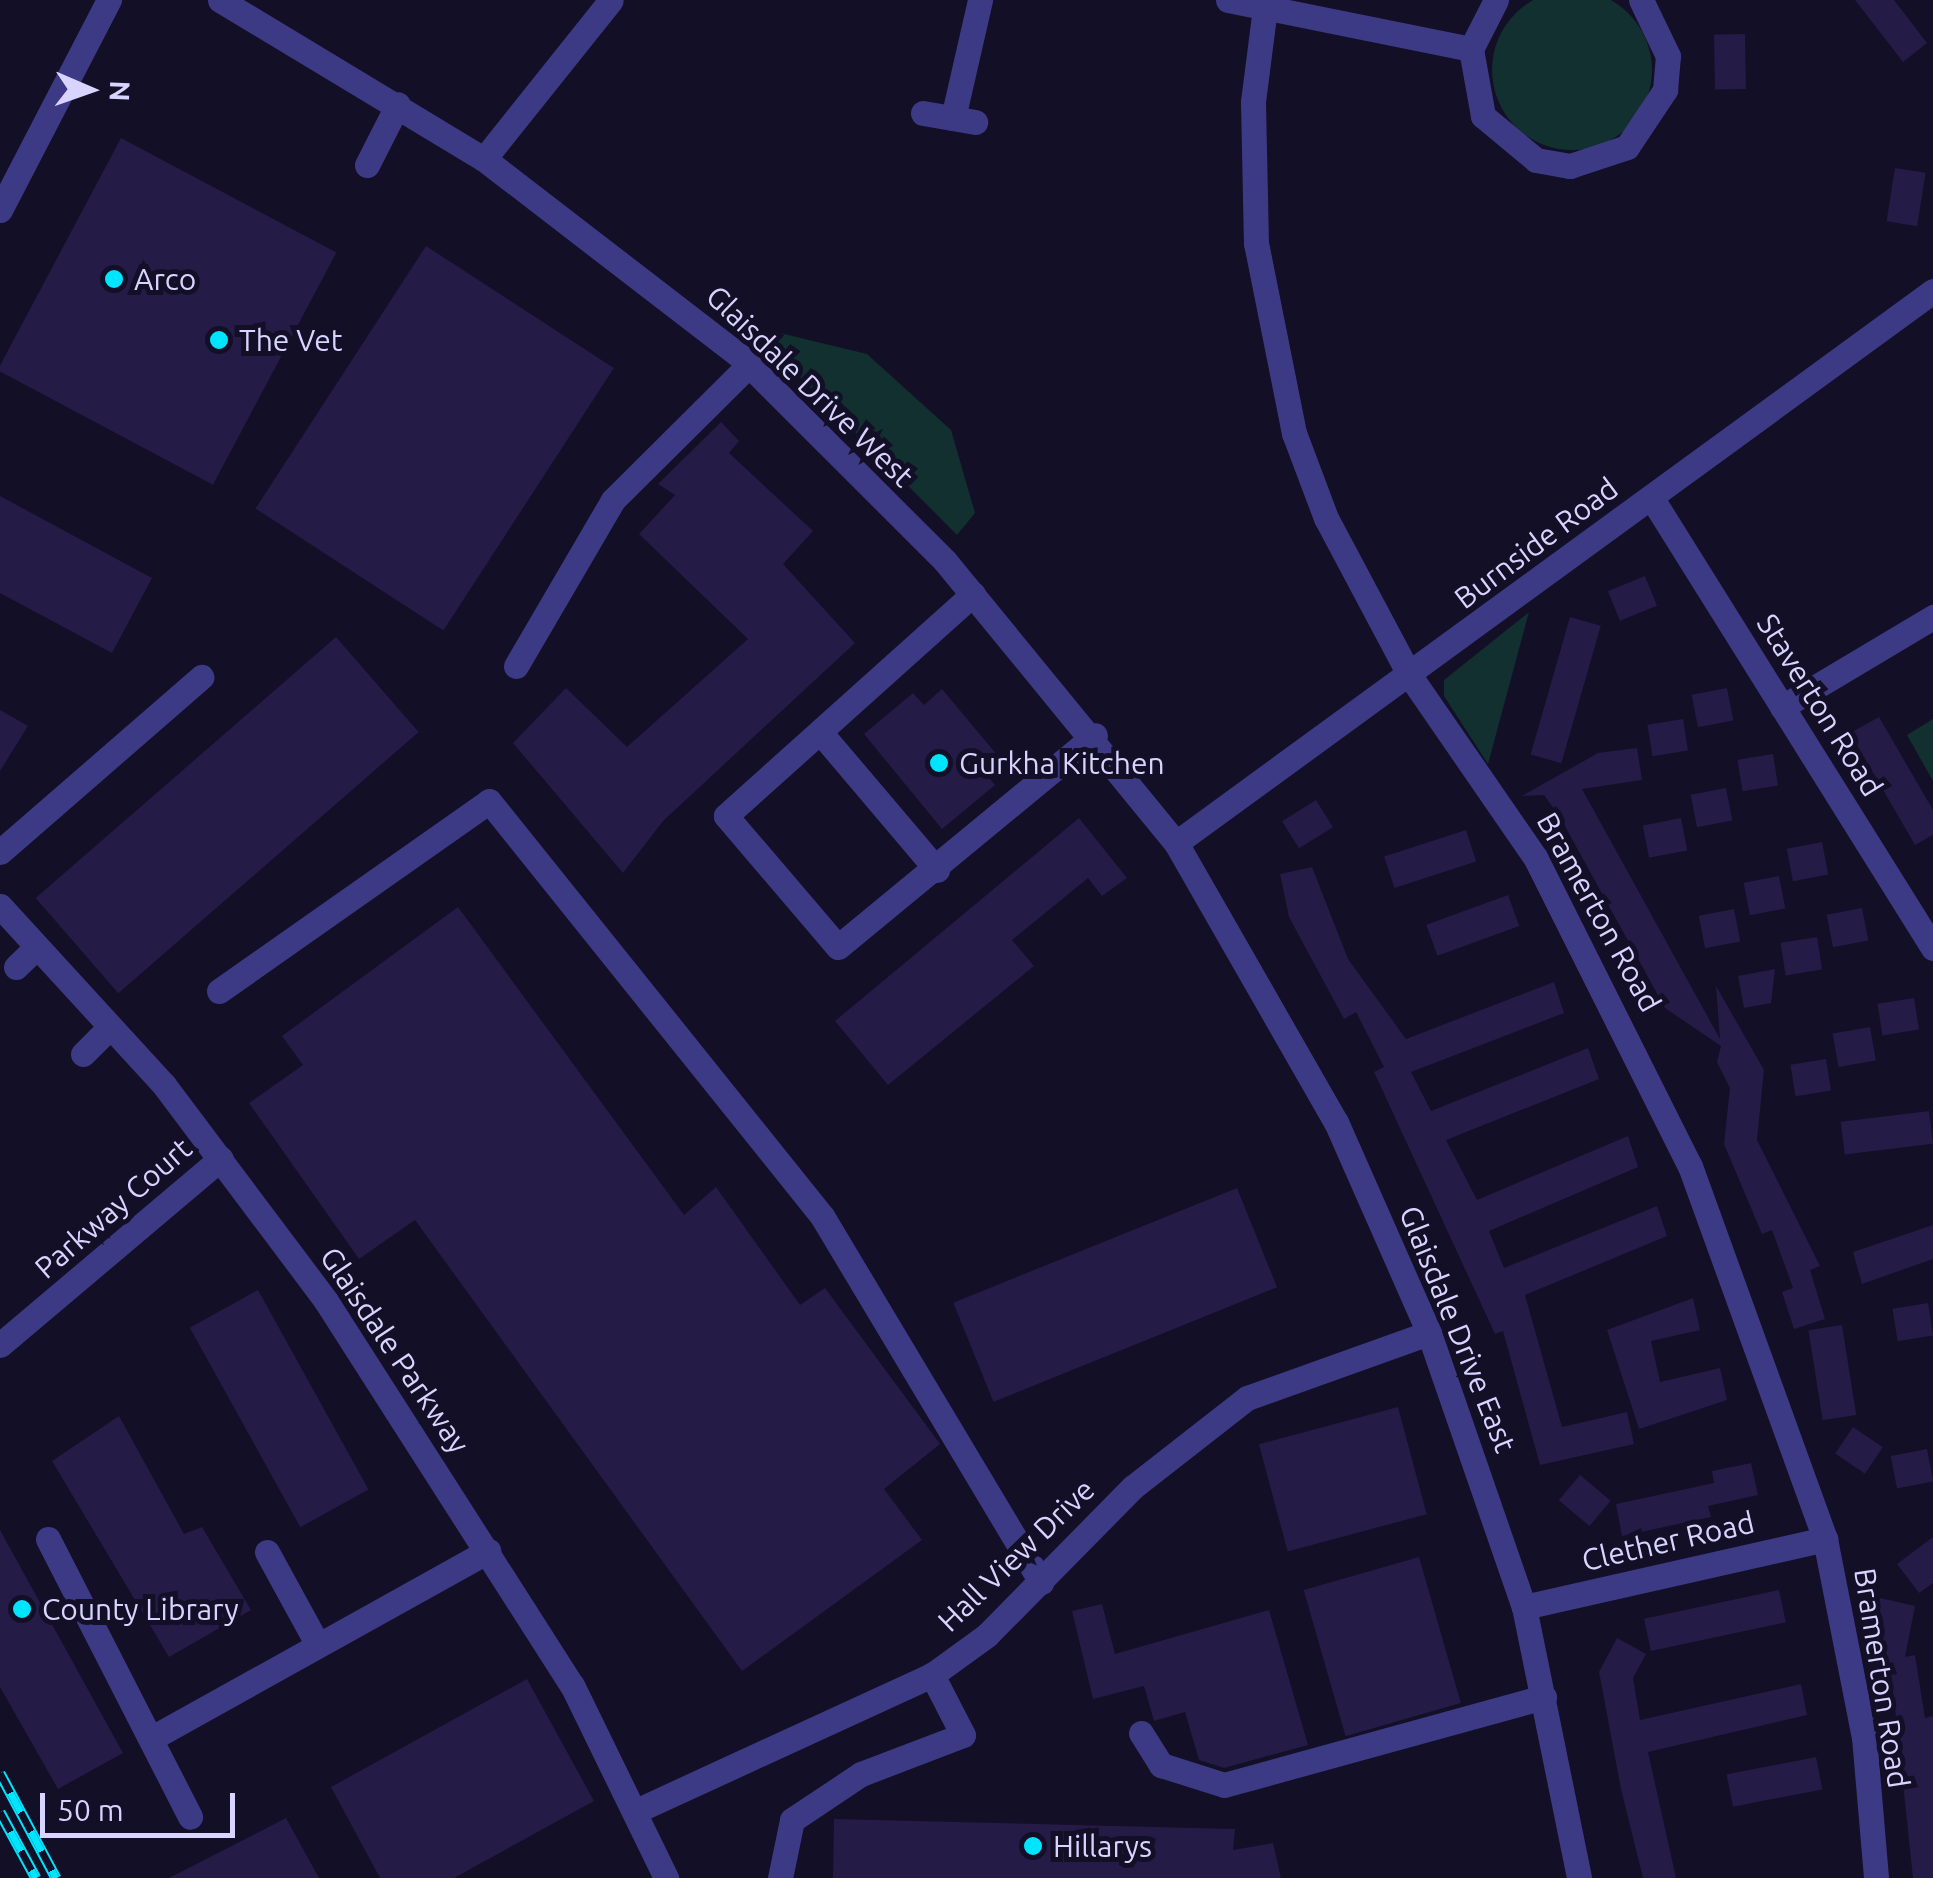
<!DOCTYPE html>
<html>
<head>
<meta charset="utf-8">
<style>
	body { margin:0 }
	#map { position:relative; width:1933px; height:1878px; overflow:hidden; background:#130f26; font-family:Ubuntu,sans-serif }
	div>[style] { position:absolute }
	.green>* { inset:0; background:#12302f }
	.round { border-radius:50% }
	.building>* { inset:0; background:#241b47; transform-origin:0 0 }
	.minor>* { height:25px; margin:-12.5px; padding:0 12.5px; transform-origin:12.5px; border-radius:12.5px; background:#3d3a85 }
	.rail>* { height:11px; margin-top:-5.5px; transform-origin:0; background:repeating-linear-gradient(90deg,#130f26 0 22px,#00e5ff 0 44px); box-sizing:border-box; border-block:2px solid #00e5ff }
	.dots>* { width:28px; height:28px; translate:-50% -50%; box-sizing:border-box; border:5px solid #130f26; border-radius:50% }
	span { translate:-50% -50%; white-space:nowrap; text-align:center; line-height:1.15; -webkit-text-stroke:10px #130f26; paint-order:stroke }
	.poi-label { font-size:30px; color:#d9d4ff }
	.left { translate:0 -50%; text-align:left }
	.street-label { font-size:30px; color:#d9d4ff }
	.north { position:absolute; left:40px; top:40px; width:100px; height:100px; -webkit-text-stroke:8px #130f26; paint-order:stroke; rotate:92deg; font-size:28px; font-weight:700; line-height:40px; text-align:center; color:#d9d4ff }
	.north::after { content:''; display:block; margin:auto; width:35px; height:45px; background:#d9d4ff; clip-path:polygon(50% 0,100% 100%,50% 72%,0 100%) }
	.scale { position:absolute; left:40px; top:1793px; width:195px; height:45px; box-sizing:border-box; border:5px solid #d9d4ff; border-top:0; padding-left:12px; font-size:30px; line-height:35px; white-space:nowrap; color:#d9d4ff; -webkit-text-stroke:8px #130f26; paint-order:stroke }
</style>
</head>
<body>
<div id="map">
	<div class="green">
		<div class="round" style="left:1492px;top:-10px;width:160px;height:160px"></div>
		<div style="clip-path:polygon(780px 333px,867px 354px,951px 430px,975px 513px,957px 535px,770px 347px)"></div>
		<div style="clip-path:polygon(1529px 612px,1488px 764px,1444px 696px,1444px 680px)"></div>
		<div style="clip-path:polygon(1933px 719px,1933px 781px,1907px 735px)"></div>
	</div>
	<div class="building">
		<div style="clip-path:polygon(1855px 0,1894px 0,1927px 43px,1903px 62px)"></div>
		<div style="left:1745px;top:34px;width:55px;height:31px;rotate:89deg"></div>
		<div style="left:121px;top:138px;width:244px;height:263px;rotate:28deg"></div>
		<div style="left:1895px;top:168px;width:31px;height:54px;rotate:9deg"></div>
		<div style="left:426px;top:246px;width:224px;height:313px;rotate:33deg"></div>
		<div style="clip-path:polygon(721px 422px,739px 441px,729px 453px,813px 531px,783px 564px,855px 643px,663px 821px,623px 873px,513px 743px,566px 688px,627px 747px,748px 639px,639px 534px,675px 495px,658px 484px)"></div>
		<div style="clip-path:polygon(0 496px,152px 578px,112px 653px,0 593px)"></div>
		<div style="left:1645px;top:576px;width:32px;height:40px;rotate:68deg"></div>
		<div style="left:1570px;top:617px;width:32px;height:143px;rotate:16deg"></div>
		<div style="left:336px;top:637px;width:126px;height:398px;rotate:49deg"></div>
		<div style="left:1727px;top:688px;width:33px;height:36px;rotate:79deg"></div>
		<div style="clip-path:polygon(942px 689px,998px 756px,982px 769px,995px 785px,942px 829px,864px 734px,913px 693px,924px 705px)"></div>
		<div style="clip-path:polygon(0 710px,28px 726px,0 771px)"></div>
		<div style="clip-path:polygon(1879px 717px,1933px 810px,1933px 835px,1915px 845px,1850px 733px)"></div>
		<div style="left:1683px;top:719px;width:32px;height:36px;rotate:81deg"></div>
		<div style="clip-path:polygon(1637px 748px,1642px 780px,1582px 789px,1720px 1039px,1716px 986px,1764px 1070px,1757px 1140px,1820px 1266px,1810px 1270px,1825px 1319px,1794px 1329px,1782px 1292px,1793px 1288px,1772px 1230px,1762px 1234px,1724px 1144px,1730px 1088px,1717px 1062px,1721px 1046px,1665px 1008px,1561px 819px,1544px 795px,1522px 796px,1598px 753px)"></div>
		<div style="left:1773px;top:754px;width:32px;height:36px;rotate:81deg"></div>
		<div style="left:1726px;top:788px;width:33px;height:36px;rotate:79deg"></div>
		<div style="left:1316px;top:800px;width:32px;height:40px;rotate:58deg"></div>
		<div style="clip-path:polygon(1079px 818px,1127px 878px,1102px 896px,1088px 878px,1012px 940px,1034px 966px,888px 1085px,835px 1021px)"></div>
		<div style="left:1681px;top:818px;width:33px;height:39px;rotate:79deg"></div>
		<div style="left:1466px;top:830px;width:33px;height:86px;rotate:72deg"></div>
		<div style="left:1822px;top:842px;width:33px;height:36px;rotate:79deg"></div>
		<div style="clip-path:polygon(1312px 867px,1348px 959px,1406px 1039px,1554px 982px,1564px 1013px,1411px 1072px,1431px 1111px,1588px 1048px,1599px 1079px,1446px 1140px,1477px 1200px,1628px 1136px,1638px 1167px,1489px 1231px,1504px 1268px,1657px 1206px,1667px 1236px,1525px 1295px,1562px 1427px,1627px 1412px,1634px 1444px,1540px 1465px,1503px 1331px,1495px 1334px,1374px 1072px,1384px 1067px,1356px 1012px,1344px 1019px,1289px 917px,1280px 874px)"></div>
		<div style="left:1779px;top:876px;width:33px;height:36px;rotate:79deg"></div>
		<div style="left:1508px;top:895px;width:33px;height:87px;rotate:70deg"></div>
		<div style="clip-path:polygon(458px 907px,684px 1215px,716px 1187px,800px 1305px,825px 1288px,940px 1444px,884px 1489px,922px 1540px,742px 1671px,415px 1220px,359px 1259px,249px 1103px,303px 1065px,282px 1036px)"></div>
		<div style="left:1862px;top:908px;width:33px;height:36px;rotate:79deg"></div>
		<div style="left:1734px;top:909px;width:33px;height:36px;rotate:79deg"></div>
		<div style="left:1817px;top:937px;width:33px;height:37px;rotate:81deg"></div>
		<div style="clip-path:polygon(1775px 969px,1771px 1003px,1744px 1008px,1738px 976px)"></div>
		<div style="left:1914px;top:998px;width:32px;height:37px;rotate:81deg"></div>
		<div style="left:1870px;top:1027px;width:34px;height:38px;rotate:80deg"></div>
		<div style="left:1826px;top:1059px;width:32px;height:36px;rotate:81deg"></div>
		<div style="left:1929px;top:1111px;width:33px;height:89px;rotate:83deg"></div>
		<div style="left:1237px;top:1188px;width:107px;height:306px;rotate:68deg"></div>
		<div style="clip-path:polygon(1933px 1225px,1933px 1259px,1862px 1284px,1853px 1252px)"></div>
		<div style="left:258px;top:1290px;width:228px;height:78px;rotate:61deg"></div>
		<div style="clip-path:polygon(1693px 1298px,1700px 1330px,1651px 1341px,1660px 1382px,1720px 1368px,1727px 1400px,1639px 1429px,1607px 1330px)"></div>
		<div style="left:1928px;top:1303px;width:33px;height:36px;rotate:81deg"></div>
		<div style="left:1842px;top:1325px;width:91px;height:34px;rotate:81deg"></div>
		<div style="left:1398px;top:1407px;width:111px;height:144px;rotate:75deg"></div>
		<div style="clip-path:polygon(119px 1416px,184px 1534px,202px 1527px,251px 1610px,169px 1657px,52px 1461px)"></div>
		<div style="left:1853px;top:1427px;width:36px;height:32px;rotate:34deg"></div>
		<div style="left:1927px;top:1449px;width:33px;height:37px;rotate:79deg"></div>
		<div style="clip-path:polygon(1751px 1463px,1758px 1495px,1708px 1506px,1711px 1517px,1622px 1536px,1616px 1504px,1714px 1483px,1712px 1471px)"></div>
		<div style="left:1580px;top:1475px;width:40px;height:33px;rotate:40deg"></div>
		<div style="clip-path:polygon(0 1530px,123px 1753px,58px 1789px,0 1687px)"></div>
		<div style="clip-path:polygon(1933px 1537px,1933px 1583px,1919px 1593px,1897px 1564px)"></div>
		<div style="left:1419px;top:1557px;width:152px;height:120px;rotate:74deg"></div>
		<div style="left:1779px;top:1590px;width:33px;height:138px;rotate:78deg"></div>
		<div style="clip-path:polygon(1880px 1598px,1915px 1606px,1905px 1657px,1915px 1655px,1925px 1718px,1933px 1716px,1933px 1878px,1913px 1878px,1894px 1698px,1886px 1699px,1874px 1630px)"></div>
		<div style="clip-path:polygon(1102px 1604px,1115px 1654px,1269px 1610px,1308px 1745px,1224px 1768px,1199px 1760px,1185px 1712px,1154px 1721px,1144px 1686px,1093px 1699px,1072px 1611px)"></div>
		<div style="clip-path:polygon(1617px 1638px,1646px 1654px,1633px 1678px,1640px 1720px,1801px 1684px,1807px 1715px,1648px 1752px,1676px 1878px,1643px 1878px,1621px 1789px,1599px 1672px)"></div>
		<div style="clip-path:polygon(527px 1679px,594px 1801px,454px 1878px,380px 1878px,331px 1787px)"></div>
		<div style="left:1816px;top:1757px;width:33px;height:91px;rotate:79deg"></div>
		<div style="clip-path:polygon(286px 1818px,319px 1878px,169px 1878px)"></div>
		<div style="clip-path:polygon(834px 1819px,1235px 1829px,1233px 1850px,1273px 1843px,1281px 1878px,833px 1878px)"></div>
	</div>
	<div class="minor">
		<div style="left:220px;top:0;width:308px;rotate:31.1deg"></div>
		<div style="left:484px;top:159px;width:326px;rotate:37.6deg"></div>
		<div style="left:742px;top:358px;width:287px;rotate:45deg"></div>
		<div style="left:945px;top:561px;width:365px;rotate:50.7deg"></div>
		<div style="left:1176px;top:843px;width:322px;rotate:60.2deg"></div>
		<div style="left:1336px;top:1122px;width:231px;rotate:66.2deg"></div>
		<div style="left:1429px;top:1333px;width:290px;rotate:70.9deg"></div>
		<div style="left:1524px;top:1607px;width:277px;rotate:78.5deg"></div>
		<div style="left:1228px;top:0;width:248px;rotate:11.4deg"></div>
		<div style="left:1266px;top:0;width:103px;rotate:97.3deg"></div>
		<div style="left:1253px;top:102px;width:141px;rotate:88.8deg"></div>
		<div style="left:1256px;top:243px;width:194px;rotate:78.7deg"></div>
		<div style="left:1294px;top:433px;width:91px;rotate:69.4deg"></div>
		<div style="left:1326px;top:518px;width:179px;rotate:62deg"></div>
		<div style="left:1410px;top:676px;width:220px;rotate:55.4deg"></div>
		<div style="left:1535px;top:857px;width:346px;rotate:63.4deg"></div>
		<div style="left:1690px;top:1166px;width:397px;rotate:70.1deg"></div>
		<div style="left:1825px;top:1539px;width:202px;rotate:78.9deg"></div>
		<div style="left:1864px;top:1737px;width:142px;rotate:85.1deg"></div>
		<div style="left:1496px;top:0;width:55px;rotate:117deg"></div>
		<div style="left:1471px;top:49px;width:68px;rotate:79.8deg"></div>
		<div style="left:1483px;top:116px;width:69px;rotate:39.7deg"></div>
		<div style="left:1536px;top:160px;width:35px;rotate:10deg"></div>
		<div style="left:1570px;top:166px;width:60px;rotate:-18.4deg"></div>
		<div style="left:1627px;top:147px;width:69px;rotate:-56.3deg"></div>
		<div style="left:1665px;top:90px;width:34px;rotate:-85deg"></div>
		<div style="left:1668px;top:56px;width:62px;rotate:-115.7deg"></div>
		<div style="left:923px;top:113px;width:53px;rotate:9.8deg"></div>
		<div style="left:953px;top:118px;width:121px;rotate:-77.1deg"></div>
		<div style="left:484px;top:159px;width:203px;rotate:-51.4deg"></div>
		<div style="left:367px;top:165px;width:68px;rotate:-63.1deg"></div>
		<div style="left:0;top:210px;width:237px;rotate:-62.6deg"></div>
		<div style="left:1651px;top:497px;width:532px;rotate:57.98deg"></div>
		<div style="left:973px;top:594px;width:332px;rotate:138.1deg"></div>
		<div style="left:726px;top:816px;width:172px;rotate:49.5deg"></div>
		<div style="left:838px;top:947px;width:333px;rotate:-39.5deg"></div>
		<div style="left:516px;top:666px;width:192px;rotate:-59.7deg"></div>
		<div style="left:613px;top:500px;width:192px;rotate:-44.8deg"></div>
		<div style="left:1782px;top:707px;width:176px;rotate:-30.8deg"></div>
		<div style="left:820px;top:732px;width:181px;rotate:49.7deg"></div>
		<div style="left:1176px;top:843px;width:937px;rotate:-36.1deg"></div>
		<div style="left:0;top:852px;width:267px;rotate:-41deg"></div>
		<div style="left:0;top:906px;width:243px;rotate:47.5deg"></div>
		<div style="left:164px;top:1085px;width:270px;rotate:53.1deg"></div>
		<div style="left:326px;top:1301px;width:456px;rotate:57.4deg"></div>
		<div style="left:572px;top:1685px;width:215px;rotate:64deg"></div>
		<div style="left:16px;top:967px;width:29px;rotate:-44deg"></div>
		<div style="left:219px;top:991px;width:330px;rotate:-35.1deg"></div>
		<div style="left:489px;top:801px;width:532px;rotate:51.26deg"></div>
		<div style="left:822px;top:1216px;width:427px;rotate:59.1deg"></div>
		<div style="left:83px;top:1054px;width:38px;rotate:-45deg"></div>
		<div style="left:0;top:1345px;width:289px;rotate:-40.2deg"></div>
		<div style="left:48px;top:1539px;width:312px;rotate:62.9deg"></div>
		<div style="left:267px;top:1552px;width:106px;rotate:61.3deg"></div>
		<div style="left:1524px;top:1607px;width:309px;rotate:-12.7deg"></div>
		<div style="left:1141px;top:1733px;width:38px;rotate:58deg"></div>
		<div style="left:1161px;top:1765px;width:66px;rotate:17.6deg"></div>
		<div style="left:1224px;top:1785px;width:332px;rotate:-15.4deg"></div>
		<div style="left:152px;top:1738px;width:385px;rotate:-29.1deg"></div>
		<div style="left:636px;top:1811px;width:326px;rotate:-24.7deg"></div>
		<div style="left:932px;top:1675px;width:68px;rotate:-36deg"></div>
		<div style="left:987px;top:1635px;width:208px;rotate:-45.4deg"></div>
		<div style="left:1133px;top:1487px;width:145px;rotate:-38deg"></div>
		<div style="left:1247px;top:1398px;width:193px;rotate:-19.7deg"></div>
		<div style="left:780px;top:1878px;width:59px;rotate:-78.3deg"></div>
		<div style="left:792px;top:1820px;width:83px;rotate:-33.7deg"></div>
		<div style="left:861px;top:1774px;width:109px;rotate:-20.9deg"></div>
		<div style="left:963px;top:1735px;width:68px;rotate:-117.3deg"></div>
	</div>
	<div class="rail">
		<div style="left:0;top:1773px;width:119px;rotate:61.9deg"></div>
		<div style="left:0;top:1812px;width:75px;rotate:61.4deg"></div>
	</div>
	<div class="dots">
		<div style="left:114px;top:279px;background:#00e5ff"></div>
		<div style="left:219px;top:340px;background:#00e5ff"></div>
		<div style="left:939px;top:763px;background:#00e5ff"></div>
		<div style="left:22px;top:1609px;background:#00e5ff"></div>
		<div style="left:1033px;top:1846px;background:#00e5ff"></div>
	</div>
	<div class="poi-label">
		<span class="left" style="left:134px;top:279px">Arco</span>
		<span class="left" style="left:239px;top:340px">The Vet</span>
		<span class="left" style="left:959px;top:763px">Gurkha Kitchen</span>
		<span class="left" style="left:42px;top:1609px">County Library</span>
		<span class="left" style="left:1053px;top:1846px">Hillarys</span>
	</div>
	<div class="street-label">
		<span style="left:810px;top:386px;rotate:44deg">Glaisdale Drive West</span>
		<span style="left:1536px;top:543px;rotate:-37deg">Burnside Road</span>
		<span style="left:1820px;top:705px;rotate:58deg">Staverton Road</span>
		<span style="left:1599px;top:912px;rotate:61deg">Bramerton Road</span>
		<span style="left:113px;top:1208px;rotate:-41deg">Parkway Court</span>
		<span style="left:1458px;top:1329px;rotate:68deg">Glaisdale Drive East</span>
		<span style="left:395px;top:1350px;rotate:56deg">Glaisdale Parkway</span>
		<span style="left:1668px;top:1541px;rotate:-13deg">Clether Road</span>
		<span style="left:1016px;top:1555px;rotate:-44deg">Hall View Drive</span>
		<span style="left:1882px;top:1678px;rotate:81deg">Bramerton Road</span>
	</div>
	<div class="north">N</div>
	<div class="scale">50 m</div>
</div>
</body>
</html>
